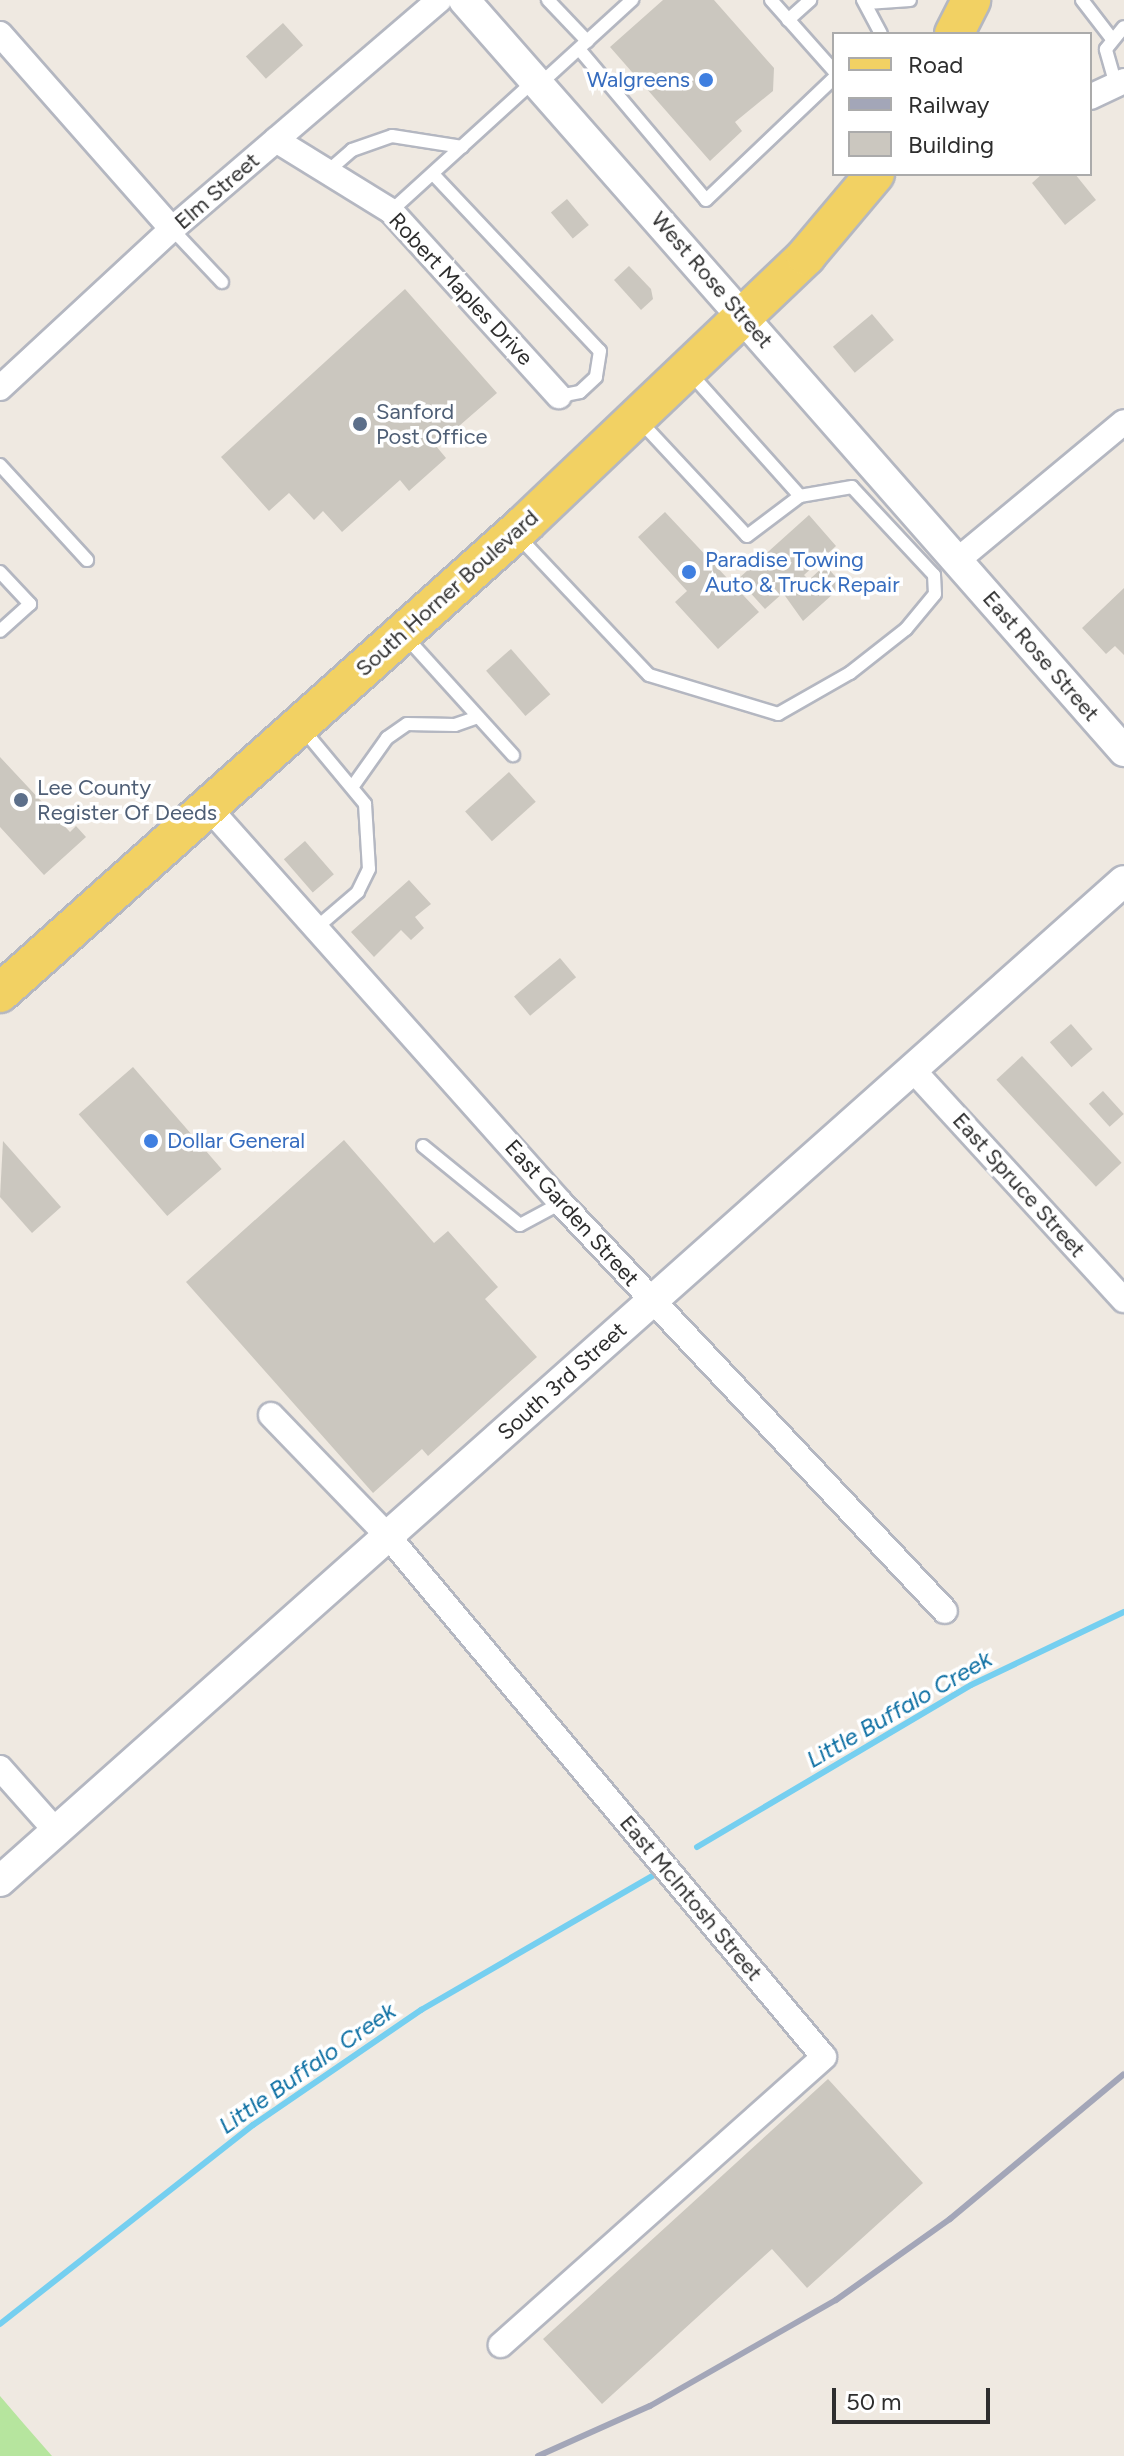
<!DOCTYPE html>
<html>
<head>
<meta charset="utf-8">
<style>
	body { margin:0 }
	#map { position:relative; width:1124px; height:2456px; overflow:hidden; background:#efe9e1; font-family:Figtree,sans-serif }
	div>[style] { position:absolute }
	.green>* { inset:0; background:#b6e59e }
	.stream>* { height:6px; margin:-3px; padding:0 3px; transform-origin:3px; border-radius:3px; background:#75cff0 }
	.building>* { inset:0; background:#cbc7bf; transform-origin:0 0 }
	.roads { filter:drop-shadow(2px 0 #b4b7c1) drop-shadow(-2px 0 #b4b7c1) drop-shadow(0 2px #b4b7c1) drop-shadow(0 -2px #b4b7c1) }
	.service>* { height:12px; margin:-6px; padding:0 6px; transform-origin:6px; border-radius:6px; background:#fff }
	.minor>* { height:24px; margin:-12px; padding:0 12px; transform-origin:12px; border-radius:12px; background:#fff }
	.tertiary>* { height:30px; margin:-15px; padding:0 15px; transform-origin:15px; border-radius:15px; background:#fff }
	.primary>* { height:38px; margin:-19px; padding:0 19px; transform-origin:19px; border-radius:19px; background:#f2d163 }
	.rail>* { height:6px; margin:-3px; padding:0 3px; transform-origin:3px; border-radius:3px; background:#a3a6b8 }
	.dots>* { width:22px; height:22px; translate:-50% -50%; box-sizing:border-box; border:4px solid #fff; border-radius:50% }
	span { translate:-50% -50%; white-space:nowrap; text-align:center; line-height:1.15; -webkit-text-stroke:7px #fff; paint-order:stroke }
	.shop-label { font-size:22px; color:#366cbe }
	.right { translate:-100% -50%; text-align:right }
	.left { translate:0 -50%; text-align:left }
	.street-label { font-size:22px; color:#2e2e2e }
	.service-label { font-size:22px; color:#4e5e75 }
	.water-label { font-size:24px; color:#0d6fa3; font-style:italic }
	.legend { position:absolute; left:832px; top:32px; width:260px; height:144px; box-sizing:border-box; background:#fff; border:2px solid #ababab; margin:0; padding:10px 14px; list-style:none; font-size:24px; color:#2e2e2e }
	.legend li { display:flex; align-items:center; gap:16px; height:40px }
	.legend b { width:40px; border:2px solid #ababab }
	.scale { position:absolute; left:832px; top:2388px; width:158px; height:36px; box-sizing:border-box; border:4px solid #2e2e2e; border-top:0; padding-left:10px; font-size:24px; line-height:28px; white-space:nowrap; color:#2e2e2e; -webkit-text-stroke:6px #fff; paint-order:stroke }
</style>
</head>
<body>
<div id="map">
	<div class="green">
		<div style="clip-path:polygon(0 2396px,24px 2424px,52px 2456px,0 2456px)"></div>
	</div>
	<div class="stream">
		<div style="left:697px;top:1847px;width:318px;rotate:-30.6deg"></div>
		<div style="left:971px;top:1685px;width:170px;rotate:-25.5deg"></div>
		<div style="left:0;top:2324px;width:322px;rotate:-38.2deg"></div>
		<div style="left:253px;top:2125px;width:204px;rotate:-34.4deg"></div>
		<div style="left:421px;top:2010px;width:273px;rotate:-30.1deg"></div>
	</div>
	<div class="building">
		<div style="clip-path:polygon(663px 0,714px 0,774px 68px,773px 91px,735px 122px,742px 131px,710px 161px,610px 47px)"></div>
		<div style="left:283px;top:23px;width:30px;height:50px;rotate:48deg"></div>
		<div style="clip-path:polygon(1042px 174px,1075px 174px,1096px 200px,1065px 225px,1032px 183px)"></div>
		<div style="left:567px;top:199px;width:34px;height:21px;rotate:50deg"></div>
		<div style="clip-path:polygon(629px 266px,651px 289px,653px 299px,641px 310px,614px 280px)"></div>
		<div style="clip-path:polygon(405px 289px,497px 393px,436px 446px,446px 458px,409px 491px,400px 480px,342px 532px,323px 511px,314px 520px,289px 493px,269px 511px,221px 457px)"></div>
		<div style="left:872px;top:314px;width:34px;height:51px;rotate:50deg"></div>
		<div style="clip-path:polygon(665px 512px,759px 612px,718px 649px,675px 602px,687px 591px,638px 537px)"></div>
		<div style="clip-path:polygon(809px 515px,836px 546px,804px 575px,809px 580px,825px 565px,843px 585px,803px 621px,783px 593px,765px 609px,738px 579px)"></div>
		<div style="clip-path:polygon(1124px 588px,1124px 655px,1115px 646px,1106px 654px,1082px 628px)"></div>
		<div style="left:511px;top:649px;width:60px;height:33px;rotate:49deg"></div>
		<div style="clip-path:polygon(0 757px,70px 832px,76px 826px,86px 837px,44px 875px,0 827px)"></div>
		<div style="left:509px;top:772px;width:40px;height:59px;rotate:48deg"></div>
		<div style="left:305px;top:841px;width:44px;height:28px;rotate:49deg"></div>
		<div style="clip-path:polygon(409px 880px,431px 904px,415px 917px,424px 928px,411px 940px,401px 930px,374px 957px,351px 932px)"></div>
		<div style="left:560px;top:958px;width:25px;height:60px;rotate:50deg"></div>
		<div style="left:1071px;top:1024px;width:33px;height:28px;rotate:49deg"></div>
		<div style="left:1022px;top:1056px;width:146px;height:35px;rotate:47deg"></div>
		<div style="left:133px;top:1067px;width:135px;height:72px;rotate:49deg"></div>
		<div style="left:1103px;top:1091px;width:31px;height:19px;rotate:48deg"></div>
		<div style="clip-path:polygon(344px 1140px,434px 1243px,448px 1231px,498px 1287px,485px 1299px,537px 1357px,428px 1456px,422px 1449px,373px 1493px,186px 1282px)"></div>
		<div style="clip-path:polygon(3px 1141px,61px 1207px,32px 1233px,0 1197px)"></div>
		<div style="clip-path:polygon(828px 2079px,923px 2183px,807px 2288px,772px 2249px,602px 2404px,543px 2339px)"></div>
	</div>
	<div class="roads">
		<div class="service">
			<div style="left:548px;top:0;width:57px;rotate:46.4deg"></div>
			<div style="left:771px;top:0;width:95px;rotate:48.4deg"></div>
			<div style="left:863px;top:0;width:38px;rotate:62deg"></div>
			<div style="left:1082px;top:0;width:49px;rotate:52.4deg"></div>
			<div style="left:867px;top:3px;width:43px;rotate:-4deg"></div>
			<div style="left:788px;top:20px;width:30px;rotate:-42deg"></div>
			<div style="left:579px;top:49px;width:197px;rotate:49.9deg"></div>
			<div style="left:706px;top:200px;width:177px;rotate:-43.6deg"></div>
			<div style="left:540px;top:84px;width:125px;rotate:-42.4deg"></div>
			<div style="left:1116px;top:85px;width:37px;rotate:-106deg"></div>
			<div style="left:1106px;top:49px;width:28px;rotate:-51deg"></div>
			<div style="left:328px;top:171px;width:32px;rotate:-41deg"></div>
			<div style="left:352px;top:150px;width:42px;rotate:-19.3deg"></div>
			<div style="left:392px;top:136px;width:71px;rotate:8.9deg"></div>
			<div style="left:433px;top:174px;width:243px;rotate:46.7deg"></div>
			<div style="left:600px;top:351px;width:26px;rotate:99deg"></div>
			<div style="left:596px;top:377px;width:22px;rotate:137deg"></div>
			<div style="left:580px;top:392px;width:21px;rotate:169deg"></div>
			<div style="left:391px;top:211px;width:193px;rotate:-42.3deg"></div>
			<div style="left:172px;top:229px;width:73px;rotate:46.7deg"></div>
			<div style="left:639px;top:420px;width:158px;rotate:47deg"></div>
			<div style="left:747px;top:536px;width:66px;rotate:-37deg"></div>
			<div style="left:800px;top:496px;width:165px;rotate:-131.8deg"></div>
			<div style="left:0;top:465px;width:129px;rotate:47.5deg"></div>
			<div style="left:517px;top:535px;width:192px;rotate:46.7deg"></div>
			<div style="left:649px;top:675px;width:135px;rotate:16.8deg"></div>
			<div style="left:778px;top:714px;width:83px;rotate:-29.7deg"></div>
			<div style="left:850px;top:673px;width:71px;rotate:-38.2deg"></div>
			<div style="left:906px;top:629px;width:45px;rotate:-50.4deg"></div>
			<div style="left:935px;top:594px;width:19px;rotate:-93deg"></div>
			<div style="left:934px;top:575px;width:120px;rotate:-133deg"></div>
			<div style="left:852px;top:487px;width:53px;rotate:170.2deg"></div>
			<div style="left:0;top:572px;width:44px;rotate:46.8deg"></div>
			<div style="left:30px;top:604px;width:40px;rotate:138deg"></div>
			<div style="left:405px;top:636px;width:161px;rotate:47.8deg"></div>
			<div style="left:302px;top:728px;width:99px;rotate:50.3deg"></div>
			<div style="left:365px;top:804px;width:65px;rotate:86.5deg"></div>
			<div style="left:369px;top:869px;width:25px;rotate:116deg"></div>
			<div style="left:358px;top:892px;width:57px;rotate:139.3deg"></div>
			<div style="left:353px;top:786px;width:59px;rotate:-54.7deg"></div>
			<div style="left:387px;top:738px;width:24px;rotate:-35deg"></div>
			<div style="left:407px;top:724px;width:48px;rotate:1.2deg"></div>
			<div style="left:455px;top:725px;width:24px;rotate:-19deg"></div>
			<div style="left:423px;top:1146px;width:125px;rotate:39.2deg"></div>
			<div style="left:520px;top:1225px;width:47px;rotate:-28.2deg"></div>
		</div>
		<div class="minor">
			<div style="left:0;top:34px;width:260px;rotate:48.6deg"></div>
			<div style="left:1090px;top:97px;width:38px;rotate:-25deg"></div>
			<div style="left:276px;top:140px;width:135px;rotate:31.7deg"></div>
			<div style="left:391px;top:211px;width:250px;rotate:47.8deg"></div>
			<div style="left:0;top:388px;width:234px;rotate:-42.8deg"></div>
			<div style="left:172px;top:229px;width:352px;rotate:-40.6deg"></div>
			<div style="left:959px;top:559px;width:214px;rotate:-39.7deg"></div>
			<div style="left:208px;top:807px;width:530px;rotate:48.29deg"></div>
			<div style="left:561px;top:1203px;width:560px;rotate:46.74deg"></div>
			<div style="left:913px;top:1070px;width:312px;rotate:47.5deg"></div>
			<div style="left:271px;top:1415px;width:168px;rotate:46deg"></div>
			<div style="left:388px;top:1536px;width:679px;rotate:50.08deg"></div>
			<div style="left:824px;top:2057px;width:433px;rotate:138.3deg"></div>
			<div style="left:0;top:1768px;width:84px;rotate:48.4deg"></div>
		</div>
		<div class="tertiary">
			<div style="left:464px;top:0;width:1000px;rotate:48.69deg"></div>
			<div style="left:0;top:1881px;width:1504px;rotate:-41.66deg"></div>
		</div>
		<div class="primary">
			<div style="left:954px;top:34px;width:38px;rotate:-63deg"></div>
			<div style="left:0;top:993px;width:705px;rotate:-41.78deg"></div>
			<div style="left:526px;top:523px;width:387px;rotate:-43.6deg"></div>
			<div style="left:806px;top:256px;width:107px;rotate:-49.9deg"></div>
		</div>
	</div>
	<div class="rail">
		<div style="left:538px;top:2456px;width:123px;rotate:-24.1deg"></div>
		<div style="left:650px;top:2406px;width:214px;rotate:-29.7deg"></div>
		<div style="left:836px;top:2300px;width:140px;rotate:-35.4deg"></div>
		<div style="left:950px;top:2219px;width:226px;rotate:-39.8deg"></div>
	</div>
	<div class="dots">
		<div style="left:706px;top:80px;background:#3f7fe0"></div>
		<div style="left:360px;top:424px;background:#5c6f8a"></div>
		<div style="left:689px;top:572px;background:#3f7fe0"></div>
		<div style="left:21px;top:800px;background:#5c6f8a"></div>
		<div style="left:151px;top:1141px;background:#3f7fe0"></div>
	</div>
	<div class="shop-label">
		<span class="right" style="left:690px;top:80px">Walgreens</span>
		<span class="left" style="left:705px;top:572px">Paradise Towing<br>Auto &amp; Truck Repair</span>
		<span class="left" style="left:167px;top:1141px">Dollar General</span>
	</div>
	<div class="street-label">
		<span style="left:217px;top:191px;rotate:-41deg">Elm Street</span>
		<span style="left:712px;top:280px;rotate:49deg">West Rose Street</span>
		<span style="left:461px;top:289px;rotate:47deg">Robert Maples Drive</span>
		<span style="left:447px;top:593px;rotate:-42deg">South Horner Boulevard</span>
		<span style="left:1041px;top:656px;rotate:49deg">East Rose Street</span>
		<span style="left:1019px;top:1185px;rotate:48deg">East Spruce Street</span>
		<span style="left:572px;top:1213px;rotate:48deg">East Garden Street</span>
		<span style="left:562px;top:1381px;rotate:-42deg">South 3rd Street</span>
		<span style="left:691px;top:1898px;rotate:50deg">East McIntosh Street</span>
	</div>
	<div class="service-label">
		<span class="left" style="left:376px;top:424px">Sanford<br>Post Office</span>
		<span class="left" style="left:37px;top:800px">Lee County<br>Register Of Deeds</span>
	</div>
	<div class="water-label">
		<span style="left:899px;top:1709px;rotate:-30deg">Little Buffalo Creek</span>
		<span style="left:307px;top:2068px;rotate:-35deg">Little Buffalo Creek</span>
	</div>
	<ul class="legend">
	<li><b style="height:10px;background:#f2d163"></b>Road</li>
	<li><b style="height:10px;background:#a3a6b8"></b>Railway</li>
	<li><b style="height:22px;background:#cbc7bf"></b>Building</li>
	</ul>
	<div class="scale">50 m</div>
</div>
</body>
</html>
